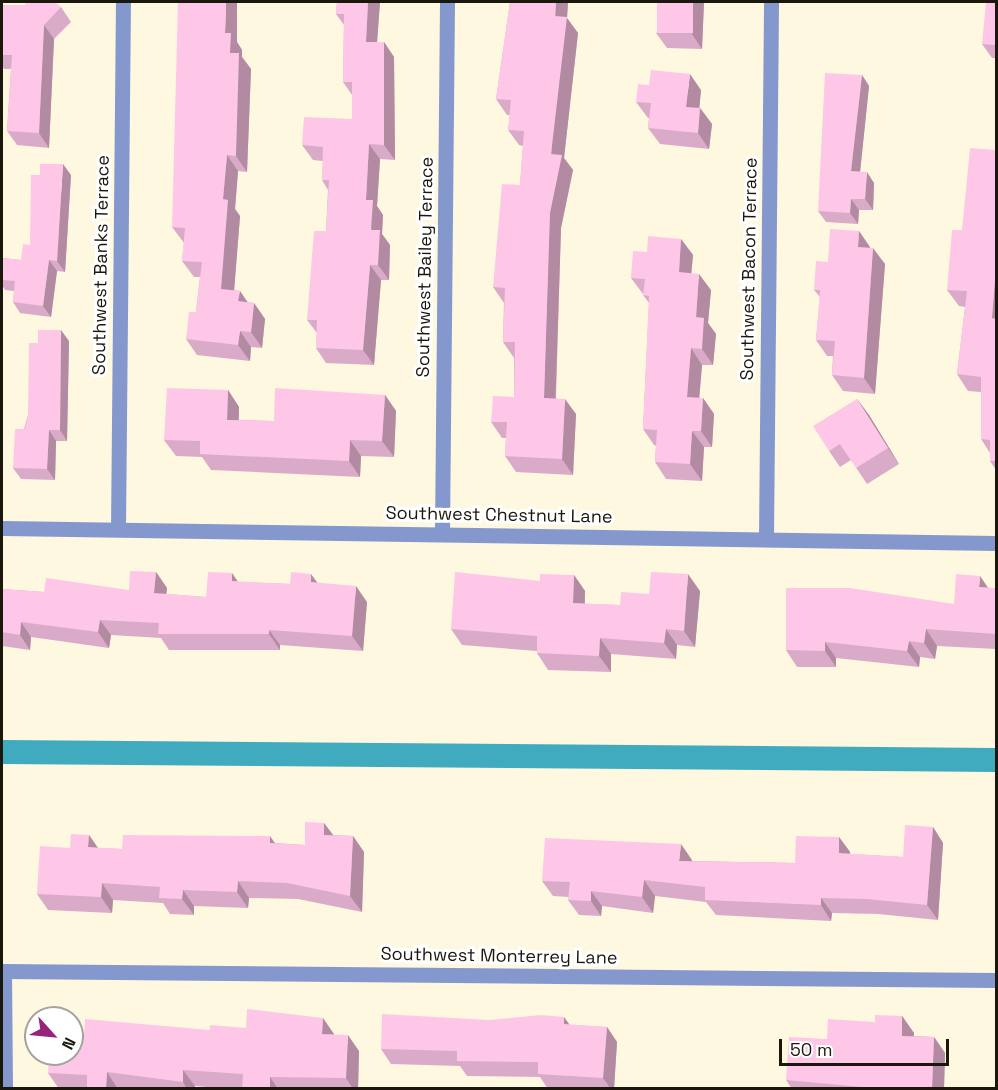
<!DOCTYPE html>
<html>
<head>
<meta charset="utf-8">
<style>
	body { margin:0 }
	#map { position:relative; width:998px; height:1090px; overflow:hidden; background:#fef8e1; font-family:"Space Grotesk",sans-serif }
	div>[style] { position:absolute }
	.canal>* { height:24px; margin:-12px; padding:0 12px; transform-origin:12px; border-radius:12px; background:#40aabe }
	.minor>* { height:15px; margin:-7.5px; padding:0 7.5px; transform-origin:7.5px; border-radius:7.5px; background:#8598ce }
	.wall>* { inset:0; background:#daabc8 }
	.shaded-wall>* { inset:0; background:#b28ba2 }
	.building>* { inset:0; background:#fec7e8; transform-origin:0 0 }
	span { translate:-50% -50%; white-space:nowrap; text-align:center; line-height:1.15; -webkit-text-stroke:6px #fff; paint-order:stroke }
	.street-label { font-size:18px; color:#1a170d }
	.frame { position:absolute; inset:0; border:3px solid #1a170d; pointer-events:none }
	.north { position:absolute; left:24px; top:1006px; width:60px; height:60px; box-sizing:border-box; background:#fff; border:2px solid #a3a29e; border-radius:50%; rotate:117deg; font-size:16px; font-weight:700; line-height:24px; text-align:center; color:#1a170d }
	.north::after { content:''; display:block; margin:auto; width:21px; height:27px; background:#99227d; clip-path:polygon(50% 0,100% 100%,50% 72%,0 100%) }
	.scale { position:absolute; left:779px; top:1039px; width:170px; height:27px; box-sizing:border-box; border:3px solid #1a170d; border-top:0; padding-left:8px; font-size:18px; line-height:21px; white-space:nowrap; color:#1a170d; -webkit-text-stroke:4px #fff; paint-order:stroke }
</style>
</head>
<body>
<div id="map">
	<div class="canal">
		<div style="left:2px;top:752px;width:994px;rotate:0.46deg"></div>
	</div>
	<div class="minor">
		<div style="left:2px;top:528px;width:994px;rotate:0.86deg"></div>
		<div style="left:118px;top:529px;width:527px;rotate:-89.46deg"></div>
		<div style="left:442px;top:534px;width:532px;rotate:-89.46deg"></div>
		<div style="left:766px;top:537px;width:535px;rotate:-89.46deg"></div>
		<div style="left:2px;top:971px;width:994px;rotate:0.52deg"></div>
		<div style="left:4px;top:971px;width:117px;rotate:89.5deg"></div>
	</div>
	<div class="wall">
		<div style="clip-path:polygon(337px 2px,380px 2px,377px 42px,384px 42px,394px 57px,395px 160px,380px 159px,377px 206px,383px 215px,382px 234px,390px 245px,389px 280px,381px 280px,374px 365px,326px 363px,316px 348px,317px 333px,307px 320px,326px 231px,328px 190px,322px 180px,323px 161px,313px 160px,302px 145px,352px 119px,352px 95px,343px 82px,344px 25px,336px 14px)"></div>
		<div style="clip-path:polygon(510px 2px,568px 2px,567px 18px,578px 33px,564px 158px,573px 170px,561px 228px,556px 398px,576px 414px,573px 475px,516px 472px,505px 456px,506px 438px,502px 438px,491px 422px,514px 397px,514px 358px,503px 342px,504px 303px,493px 287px,520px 185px,523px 146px,519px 145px,508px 130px,510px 115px,507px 115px,496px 99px)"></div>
		<div style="clip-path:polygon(704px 2px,702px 49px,667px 48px,656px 33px)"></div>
		<div style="clip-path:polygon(996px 2px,996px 58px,992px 58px,982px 44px)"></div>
		<div style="clip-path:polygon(2px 5px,61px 7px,71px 22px,54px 39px,49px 148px,17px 145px,7px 131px,11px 69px,4px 69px,2px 65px)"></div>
		<div style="clip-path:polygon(237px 42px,242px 50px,242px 57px,251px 69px,247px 172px,238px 171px,235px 209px,240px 216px,234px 290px,240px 291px,247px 302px,254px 303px,265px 319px,262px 348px,251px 347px,250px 361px,197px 355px,186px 339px,196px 312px,200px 277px,194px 277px,182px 261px,184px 243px,172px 227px)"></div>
		<div style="clip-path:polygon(862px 75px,869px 86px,860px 172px,874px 183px,873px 210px,859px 210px,858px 224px,826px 222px,818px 211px)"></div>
		<div style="clip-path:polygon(701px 90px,699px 108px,700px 108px,712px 124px,709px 149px,660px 144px,648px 128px,649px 118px,648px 118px,636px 102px)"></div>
		<div style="clip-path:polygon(996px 150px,996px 470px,990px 461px,990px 453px,981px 439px,981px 392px,968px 391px,957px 374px,965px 307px,959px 306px,947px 290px,962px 230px)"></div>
		<div style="clip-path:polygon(71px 175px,65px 272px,57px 271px,51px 317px,20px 313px,13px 302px,14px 291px,5px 290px,2px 285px,2px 258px,21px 260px)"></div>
		<div style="clip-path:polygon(859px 231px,870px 248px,885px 264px,875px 394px,843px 391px,832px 375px,833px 356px,827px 356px,816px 340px,820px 297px,814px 290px,828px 262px)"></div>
		<div style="clip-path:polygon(681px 239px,693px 255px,691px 273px,711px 290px,708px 323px,716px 334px,713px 365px,702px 365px,699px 398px,703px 398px,714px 414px,712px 447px,704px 447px,702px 481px,666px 479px,655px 462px,656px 446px,654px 445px,643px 429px,649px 303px,643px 295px,643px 294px,631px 278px)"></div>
		<div style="clip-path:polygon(69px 341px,67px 441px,56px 441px,55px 480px,21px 479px,13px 468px,28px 415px,38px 343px)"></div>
		<div style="clip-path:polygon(228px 390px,239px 407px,239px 420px,274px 421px,385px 395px,396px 411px,394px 457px,361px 456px,360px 477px,211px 470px,202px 457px,176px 456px,164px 440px)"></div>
		<div style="clip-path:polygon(857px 399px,869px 415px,899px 464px,867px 484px,851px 460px,840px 467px,829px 451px)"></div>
		<div style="clip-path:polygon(156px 572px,167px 588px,166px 594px,206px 597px,238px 582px,290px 584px,317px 583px,367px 602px,363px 651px,280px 645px,280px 650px,169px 650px,161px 638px,111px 635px,109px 648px,31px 637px,30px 650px,2px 646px,2px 589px,44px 592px,129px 590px)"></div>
		<div style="clip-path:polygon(574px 575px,585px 591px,585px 604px,620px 605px,649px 594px,700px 591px,695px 647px,677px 645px,676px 659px,611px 654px,611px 672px,548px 670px,537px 653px,537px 651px,462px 645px,451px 629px,540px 581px)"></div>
		<div style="clip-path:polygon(988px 588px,996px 588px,996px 649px,937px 646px,935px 659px,920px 657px,919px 667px,836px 658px,836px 667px,797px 667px,786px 650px,954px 604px)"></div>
		<div style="clip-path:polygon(324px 823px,333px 835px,353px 836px,364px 852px,362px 912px,298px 899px,249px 898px,248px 908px,194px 906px,194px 915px,170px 914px,163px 903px,113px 900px,112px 913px,48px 910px,37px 894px,70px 848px,89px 835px,98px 848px,122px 849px,275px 843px,305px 845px)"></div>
		<div style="clip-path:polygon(933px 827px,943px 843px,938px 920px,878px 914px,832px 913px,831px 921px,716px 915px,706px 902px,655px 896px,653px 913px,602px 906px,601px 916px,579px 915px,568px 900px,569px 897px,553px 896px,542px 881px,692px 860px,692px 861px,795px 863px,839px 837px,850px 852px,850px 854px,903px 857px)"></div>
		<div style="clip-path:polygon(902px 1016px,914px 1033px,914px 1036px,934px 1037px,945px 1053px,944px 1089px,792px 1089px,786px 1080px,827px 1039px,875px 1022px)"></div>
		<div style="clip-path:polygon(323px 1018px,334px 1035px,359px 1051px,358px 1089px,229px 1089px,195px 1086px,195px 1089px,59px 1089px,48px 1073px,84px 1035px,210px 1030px,246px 1028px)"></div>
		<div style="clip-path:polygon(570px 1025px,607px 1027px,617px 1042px,614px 1089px,548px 1089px,540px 1077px,467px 1076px,460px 1066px,391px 1064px,381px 1049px)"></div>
	</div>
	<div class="shaded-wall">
		<div style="clip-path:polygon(226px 2px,237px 2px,237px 42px,242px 50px,242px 57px,251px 69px,247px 172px,236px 156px,225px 33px)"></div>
		<div style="clip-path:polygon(368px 2px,380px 2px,376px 57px,366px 42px)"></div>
		<div style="clip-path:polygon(556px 2px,568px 2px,567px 18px,578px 33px,564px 158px,573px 170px,561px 228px,555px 414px,544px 398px)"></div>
		<div style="clip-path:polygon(693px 2px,704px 2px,702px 49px,692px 34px)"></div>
		<div style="clip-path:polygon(44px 25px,54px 39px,49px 148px,39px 133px)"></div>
		<div style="clip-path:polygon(384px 42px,394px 57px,395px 160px,384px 145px)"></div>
		<div style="clip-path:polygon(690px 74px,701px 90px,698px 123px,686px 107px)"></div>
		<div style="clip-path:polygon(862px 75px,869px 86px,859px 182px,851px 171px)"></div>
		<div style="clip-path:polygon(700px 108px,712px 124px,709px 149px,698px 133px)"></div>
		<div style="clip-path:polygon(369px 144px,380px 159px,377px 206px,383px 215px,382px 234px,390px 245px,389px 280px,378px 265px,366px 200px)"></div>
		<div style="clip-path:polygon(227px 155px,238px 171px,235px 209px,240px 216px,233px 305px,221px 289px,223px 199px)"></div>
		<div style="clip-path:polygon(63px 164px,71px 175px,65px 272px,57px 261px)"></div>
		<div style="clip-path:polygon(867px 172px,874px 183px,873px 210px,865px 199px)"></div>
		<div style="clip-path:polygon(851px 199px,859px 210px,858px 224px,850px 213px)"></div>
		<div style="clip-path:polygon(859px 231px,870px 247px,869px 263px,858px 247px)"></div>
		<div style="clip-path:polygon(681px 239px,693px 255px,690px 288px,679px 272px)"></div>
		<div style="clip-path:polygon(873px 248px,885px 264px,875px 394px,864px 378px)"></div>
		<div style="clip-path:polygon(49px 260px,57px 271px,51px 317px,43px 306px)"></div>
		<div style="clip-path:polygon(370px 265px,381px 280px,374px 365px,363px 350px)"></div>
		<div style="clip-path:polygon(996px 266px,996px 324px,992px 318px)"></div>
		<div style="clip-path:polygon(699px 274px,711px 290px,708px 323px,716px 334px,713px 365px,702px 349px,696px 317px)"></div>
		<div style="clip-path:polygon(240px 291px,251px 307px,238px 301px)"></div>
		<div style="clip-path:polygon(254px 303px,265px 319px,262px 348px,251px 332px)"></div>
		<div style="clip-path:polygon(61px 330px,69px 341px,67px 441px,60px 430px)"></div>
		<div style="clip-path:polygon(240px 331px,251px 347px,250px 361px,238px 345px)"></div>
		<div style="clip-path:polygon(691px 348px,702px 365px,698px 413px,687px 397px)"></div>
		<div style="clip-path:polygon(228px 390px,239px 407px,238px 436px,227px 420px)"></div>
		<div style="clip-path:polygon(385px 395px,396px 411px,394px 457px,382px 441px)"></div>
		<div style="clip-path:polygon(703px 398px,714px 414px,712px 447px,701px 431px)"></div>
		<div style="clip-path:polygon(565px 399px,576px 414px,573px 475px,562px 459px)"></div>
		<div style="clip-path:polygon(857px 399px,869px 415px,899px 464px,888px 448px)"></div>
		<div style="clip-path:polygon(49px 430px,56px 441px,55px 480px,47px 469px)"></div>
		<div style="clip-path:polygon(692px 431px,704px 447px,702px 481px,690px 464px)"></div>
		<div style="clip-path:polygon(350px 440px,361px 456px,360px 477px,349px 461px)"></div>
		<div style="clip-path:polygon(156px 572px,167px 588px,165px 609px,154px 593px)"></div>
		<div style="clip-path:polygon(232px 573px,243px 589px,232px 581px)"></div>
		<div style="clip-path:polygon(311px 574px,322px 589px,311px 582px)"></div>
		<div style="clip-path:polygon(688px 574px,700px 591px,695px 647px,684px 631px)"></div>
		<div style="clip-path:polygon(574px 575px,585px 591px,584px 619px,573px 603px)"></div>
		<div style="clip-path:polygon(980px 576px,991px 592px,979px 587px)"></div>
		<div style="clip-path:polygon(356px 586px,367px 602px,363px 651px,352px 636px)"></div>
		<div style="clip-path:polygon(100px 620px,111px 635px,109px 648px,98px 632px)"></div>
		<div style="clip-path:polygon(21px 622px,31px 637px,30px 650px,20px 635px)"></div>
		<div style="clip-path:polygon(666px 629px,677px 645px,676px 659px,664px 643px)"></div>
		<div style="clip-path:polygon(926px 629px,937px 646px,935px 659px,924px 643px)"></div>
		<div style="clip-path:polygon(269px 630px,280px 645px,280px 650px,269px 634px)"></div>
		<div style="clip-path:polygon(600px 638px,611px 654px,611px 672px,599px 656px)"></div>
		<div style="clip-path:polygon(909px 641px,920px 657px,919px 667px,907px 651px)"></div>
		<div style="clip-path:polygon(825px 642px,836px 658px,836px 667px,825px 651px)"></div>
		<div style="clip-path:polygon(324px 823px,336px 839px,324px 835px)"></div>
		<div style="clip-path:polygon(933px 827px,943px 843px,938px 920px,927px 905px)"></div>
		<div style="clip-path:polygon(89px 835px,100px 851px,88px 847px)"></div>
		<div style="clip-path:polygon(270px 836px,281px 852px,270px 843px)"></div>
		<div style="clip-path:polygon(353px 836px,364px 852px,362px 912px,350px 896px)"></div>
		<div style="clip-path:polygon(839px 837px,850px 852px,850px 868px,839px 853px)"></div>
		<div style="clip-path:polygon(681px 844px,692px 860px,690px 876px,679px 861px)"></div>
		<div style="clip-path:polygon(644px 880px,655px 896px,653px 913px,642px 897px)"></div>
		<div style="clip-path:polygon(238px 881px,249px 898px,248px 908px,237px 892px)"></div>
		<div style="clip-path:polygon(102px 883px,113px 900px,112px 913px,101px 897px)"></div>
		<div style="clip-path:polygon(183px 890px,194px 906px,194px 915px,182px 899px)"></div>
		<div style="clip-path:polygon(591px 891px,602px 906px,601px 916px,591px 901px)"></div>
		<div style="clip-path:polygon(821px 898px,832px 913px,831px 921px,821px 905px)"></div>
		<div style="clip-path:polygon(902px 1016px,914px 1033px,913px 1052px,902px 1036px)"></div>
		<div style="clip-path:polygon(564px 1017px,575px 1032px,564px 1024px)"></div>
		<div style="clip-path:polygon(323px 1018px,334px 1034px,334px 1051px,322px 1034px)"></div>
		<div style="clip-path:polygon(607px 1027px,617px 1042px,614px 1089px,611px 1089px,603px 1078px)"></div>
		<div style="clip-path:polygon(348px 1035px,359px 1051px,358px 1089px,353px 1089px,346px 1078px)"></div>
		<div style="clip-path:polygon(934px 1037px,945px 1053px,944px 1089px,932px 1089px)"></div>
		<div style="clip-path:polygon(183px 1070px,195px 1086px,195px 1089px,187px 1089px,183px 1082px)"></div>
		<div style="clip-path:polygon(107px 1072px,118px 1089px,106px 1089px)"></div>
		<div style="clip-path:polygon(270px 1077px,278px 1089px,270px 1089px)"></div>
	</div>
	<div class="building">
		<div style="clip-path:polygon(28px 2px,55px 2px,61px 7px,44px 25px,39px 133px,7px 131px,12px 55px,2px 55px,2px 5px,24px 5px)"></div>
		<div style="clip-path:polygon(178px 2px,226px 2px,225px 33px,231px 33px,230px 53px,239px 53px,236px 156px,227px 155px,223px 199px,228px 200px,221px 289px,240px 291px,238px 301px,254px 303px,251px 332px,240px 331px,238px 345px,186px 339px,189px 312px,196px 312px,202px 262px,182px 261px,185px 228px,172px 227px)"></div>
		<div style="clip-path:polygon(337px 2px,368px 2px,366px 42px,384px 42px,384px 145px,369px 144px,366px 200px,373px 200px,371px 230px,380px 230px,378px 265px,370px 265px,363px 350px,316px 348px,317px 320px,307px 320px,314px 231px,326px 231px,329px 180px,322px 180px,323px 147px,302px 145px,304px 117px,352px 119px,352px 82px,343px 82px,344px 14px,336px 14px)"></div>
		<div style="clip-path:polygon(510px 2px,556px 2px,555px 16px,567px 17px,551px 154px,562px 155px,550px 213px,544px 398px,565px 399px,562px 459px,505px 456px,507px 422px,491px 422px,493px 396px,514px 397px,515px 342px,503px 342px,505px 288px,493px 287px,502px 184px,520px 185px,524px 131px,508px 130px,511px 100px,496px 99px)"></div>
		<div style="left:657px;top:2px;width:36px;height:31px"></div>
		<div style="clip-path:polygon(986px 2px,996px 2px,996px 45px,982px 44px)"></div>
		<div style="clip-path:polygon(651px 70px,690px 74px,686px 107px,700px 108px,698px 133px,648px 128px,651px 103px,636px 102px,638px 84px,649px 85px)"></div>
		<div style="clip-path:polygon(825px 73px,862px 75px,851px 171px,867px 172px,865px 199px,851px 199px,850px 213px,818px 211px)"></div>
		<div style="clip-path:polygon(970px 148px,996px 150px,996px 266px,992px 318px,996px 319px,996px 461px,990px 461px,990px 440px,981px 439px,981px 377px,957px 374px,967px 291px,947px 290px,952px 230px,962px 230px)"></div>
		<div style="clip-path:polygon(40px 164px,63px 164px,57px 261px,49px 260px,43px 306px,13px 302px,15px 281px,2px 280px,2px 258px,21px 260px,23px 244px,30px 245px,31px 175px,40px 175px)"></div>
		<div style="clip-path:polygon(830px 229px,859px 231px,858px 247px,873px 248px,864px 378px,832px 375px,835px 341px,816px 340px,820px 290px,814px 290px,816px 261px,828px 262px)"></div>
		<div style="clip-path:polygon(648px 236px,681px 239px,679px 272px,699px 274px,696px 317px,704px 318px,702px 349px,691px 348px,687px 397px,703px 398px,701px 431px,692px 431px,690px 464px,655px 462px,657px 430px,643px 429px,649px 296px,643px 295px,645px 279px,631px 278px,633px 251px,647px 252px)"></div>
		<div style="clip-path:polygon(38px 330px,61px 330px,60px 430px,49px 430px,47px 469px,13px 468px,15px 429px,25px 429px,28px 415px,29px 343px,38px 343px)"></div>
		<div style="clip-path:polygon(167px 388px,228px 390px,227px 420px,274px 421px,275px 388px,385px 395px,382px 441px,350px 440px,349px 461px,200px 454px,200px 441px,164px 440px)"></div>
		<div style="clip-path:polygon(857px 399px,888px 448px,856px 468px,840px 444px,829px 451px,813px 426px)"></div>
		<div style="clip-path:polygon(130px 571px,156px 572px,154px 593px,206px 597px,208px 572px,232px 573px,232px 581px,290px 584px,291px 572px,311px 574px,311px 582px,356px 586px,352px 636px,269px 630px,269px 634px,158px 634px,159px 623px,100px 620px,98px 632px,21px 622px,20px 635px,2px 632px,2px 589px,44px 592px,46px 578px,129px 590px)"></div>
		<div style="clip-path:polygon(455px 572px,540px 581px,540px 574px,574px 575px,573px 603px,620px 605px,621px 592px,649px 594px,651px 572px,688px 574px,684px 631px,666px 629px,664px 643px,600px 638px,599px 656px,537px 653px,537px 636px,451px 629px)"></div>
		<div style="clip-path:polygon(956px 574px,980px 576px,979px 587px,996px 588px,996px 634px,926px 629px,924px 643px,909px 641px,907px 651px,825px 642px,825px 651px,786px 650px,786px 588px,850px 588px,954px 604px)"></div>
		<div style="clip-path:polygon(305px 822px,324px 823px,324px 835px,353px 836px,350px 896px,287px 883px,238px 881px,237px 892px,183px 890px,182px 899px,159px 898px,160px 887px,102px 883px,101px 897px,37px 894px,40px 846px,70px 848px,71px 834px,89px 835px,88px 847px,122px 849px,123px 835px,270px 836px,270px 843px,305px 845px)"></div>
		<div style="clip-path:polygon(905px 825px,933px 827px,927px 905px,867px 899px,821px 898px,821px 905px,705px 900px,705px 887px,644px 880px,642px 897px,591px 891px,591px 901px,568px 900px,570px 882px,542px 881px,545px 838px,681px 844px,679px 861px,795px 863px,796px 836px,839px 837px,839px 853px,903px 857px)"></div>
		<div style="clip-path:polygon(247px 1009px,323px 1018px,322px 1034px,348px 1035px,346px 1078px,270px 1077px,270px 1089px,242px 1089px,243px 1074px,183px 1070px,183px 1082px,107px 1072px,106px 1089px,87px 1089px,87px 1075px,48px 1073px,49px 1054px,72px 1054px,72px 1034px,84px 1035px,85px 1019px,210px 1030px,210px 1025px,246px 1028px)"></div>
		<div style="clip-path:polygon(382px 1014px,489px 1020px,541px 1015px,564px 1017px,564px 1024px,607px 1027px,603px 1078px,538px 1074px,538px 1062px,457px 1061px,457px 1051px,381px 1049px)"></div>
		<div style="clip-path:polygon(875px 1015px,902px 1016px,902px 1036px,934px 1037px,932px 1089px,884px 1089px,786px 1080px,789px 1037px,827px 1039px,828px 1019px,875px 1022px)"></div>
	</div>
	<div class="street-label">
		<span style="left:101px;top:265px;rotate:-89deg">Southwest Banks Terrace</span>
		<span style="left:425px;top:267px;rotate:-89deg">Southwest Bailey Terrace</span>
		<span style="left:749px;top:269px;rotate:-89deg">Southwest Bacon Terrace</span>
		<span style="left:499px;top:515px;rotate:1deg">Southwest Chestnut Lane</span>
		<span style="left:499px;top:956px;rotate:1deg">Southwest Monterrey Lane</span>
	</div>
	<div class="frame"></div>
	<div class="north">N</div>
	<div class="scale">50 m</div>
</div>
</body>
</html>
